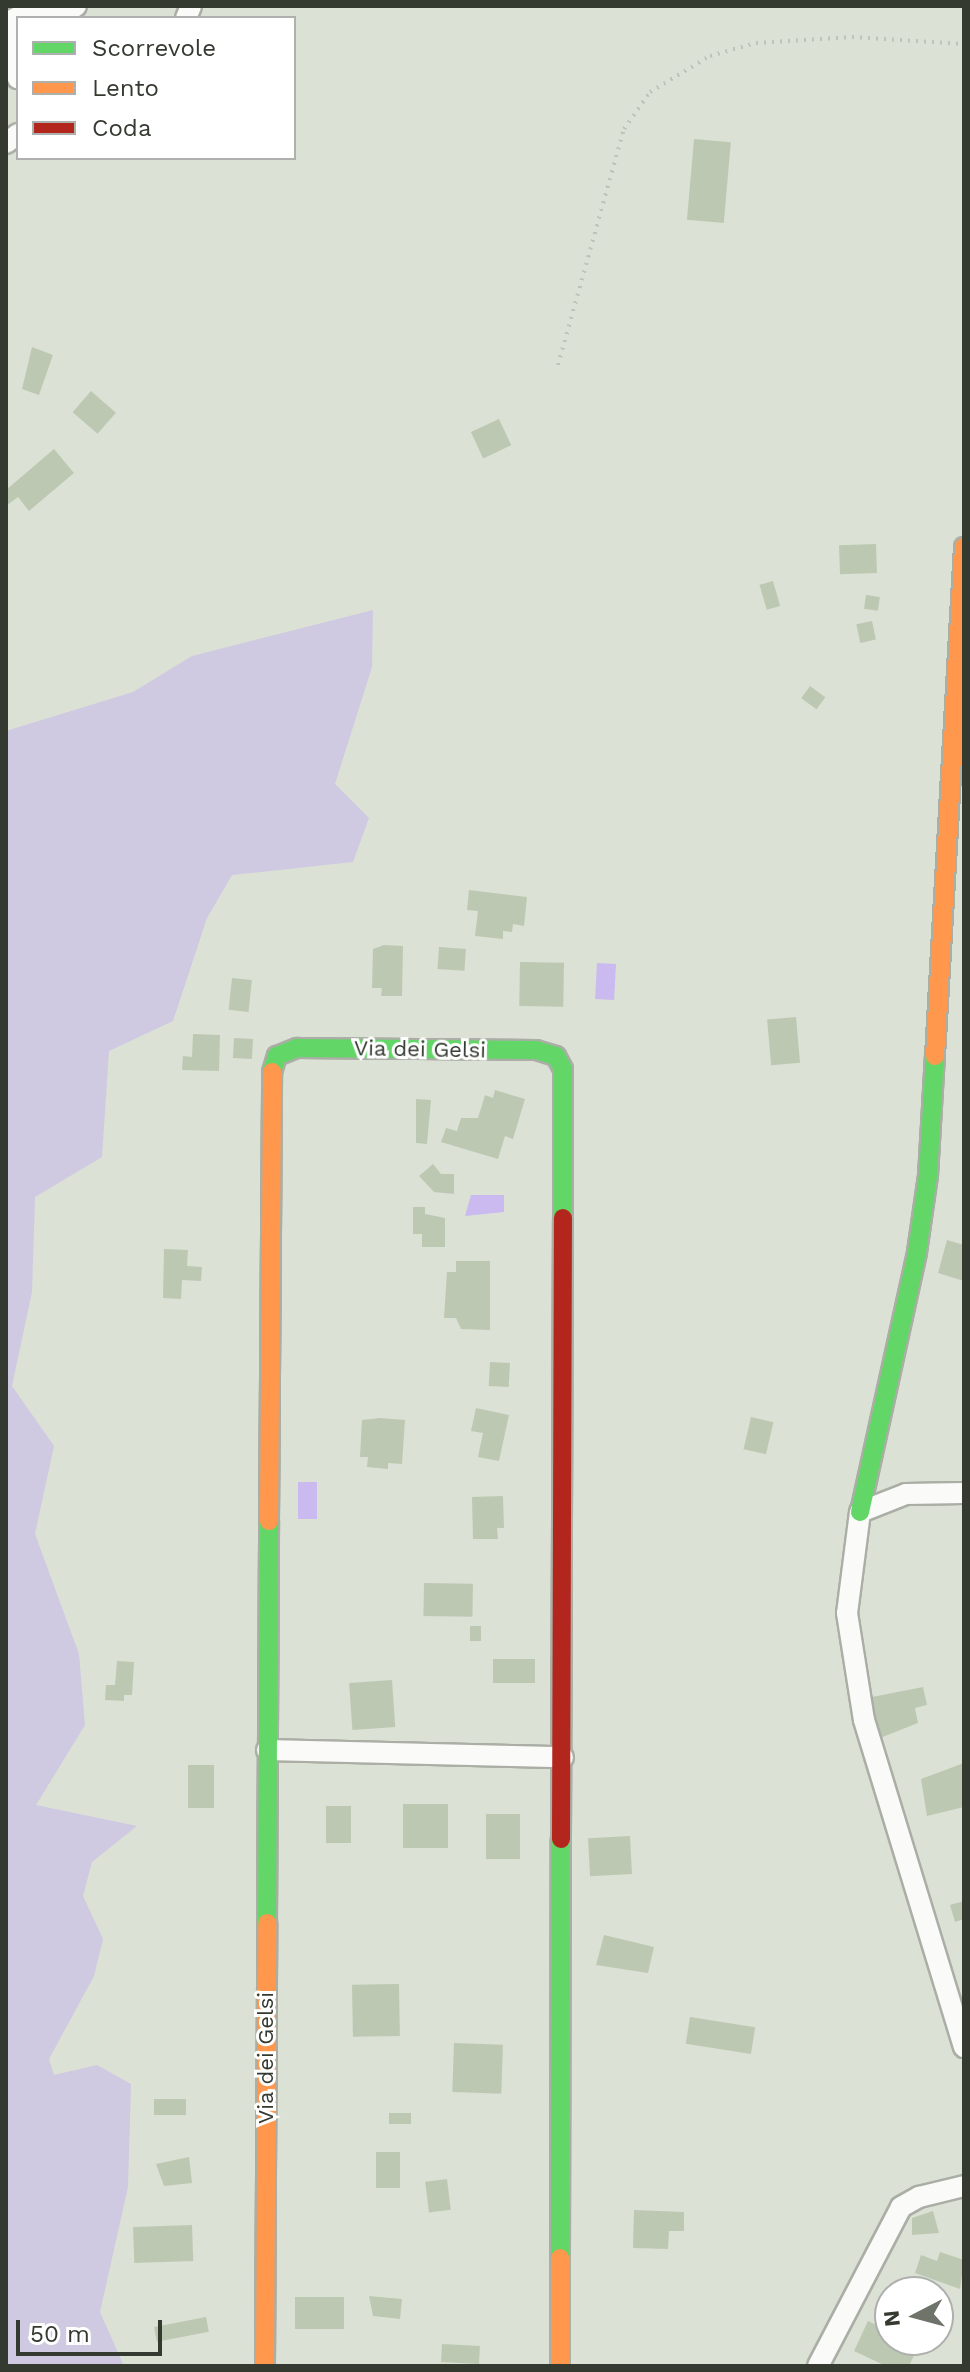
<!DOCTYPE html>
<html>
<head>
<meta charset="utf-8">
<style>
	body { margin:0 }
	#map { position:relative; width:970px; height:2372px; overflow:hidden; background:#dbe1d5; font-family:"Work Sans",sans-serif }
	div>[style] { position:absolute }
	.green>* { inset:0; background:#cfc9e2 }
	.water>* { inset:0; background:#cabaf0; transform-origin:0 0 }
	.building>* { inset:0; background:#bdc8b2; transform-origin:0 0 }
	.path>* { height:4px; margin-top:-2px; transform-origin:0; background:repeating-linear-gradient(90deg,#bfc2bd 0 2px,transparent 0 8px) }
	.roads { filter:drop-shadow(2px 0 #aaaea5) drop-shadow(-2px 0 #aaaea5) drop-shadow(0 2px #aaaea5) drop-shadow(0 -2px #aaaea5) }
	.street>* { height:20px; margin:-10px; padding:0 10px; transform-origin:10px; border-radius:10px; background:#fafaf9 }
	.fast>* { height:18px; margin:-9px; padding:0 9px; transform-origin:9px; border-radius:9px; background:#63d668 }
	.slow>* { height:18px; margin:-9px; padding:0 9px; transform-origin:9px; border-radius:9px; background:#ff974d }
	.jam>* { height:18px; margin:-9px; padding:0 9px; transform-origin:9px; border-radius:9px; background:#b3261e }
	span { translate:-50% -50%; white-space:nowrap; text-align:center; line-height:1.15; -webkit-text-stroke:6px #fff; paint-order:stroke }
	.street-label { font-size:22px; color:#353a31 }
	.frame { position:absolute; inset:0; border:8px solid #353a31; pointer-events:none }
	.legend { position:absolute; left:16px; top:16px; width:280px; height:144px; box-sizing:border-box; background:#fff; border:2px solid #aeb0ad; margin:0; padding:10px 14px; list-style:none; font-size:24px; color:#353a31 }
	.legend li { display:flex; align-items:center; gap:16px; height:40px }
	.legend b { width:40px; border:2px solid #aeb0ad }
	.north { position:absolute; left:874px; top:2276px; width:80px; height:80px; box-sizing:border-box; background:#fff; border:2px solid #aeb0ad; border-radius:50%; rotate:264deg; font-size:22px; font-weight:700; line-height:32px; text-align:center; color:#353a31 }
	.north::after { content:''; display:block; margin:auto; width:28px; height:36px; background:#6f746a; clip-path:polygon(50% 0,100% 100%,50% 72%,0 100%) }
	.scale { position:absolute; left:16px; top:2320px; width:146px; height:36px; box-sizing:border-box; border:4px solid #353a31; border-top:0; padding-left:10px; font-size:24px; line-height:28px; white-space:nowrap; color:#353a31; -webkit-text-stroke:6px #fff; paint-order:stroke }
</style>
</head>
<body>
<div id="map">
	<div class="green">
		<div style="clip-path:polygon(373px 610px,372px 667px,335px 784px,369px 818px,353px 862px,232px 875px,207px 918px,173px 1021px,109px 1051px,102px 1157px,35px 1197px,32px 1292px,12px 1386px,54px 1446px,35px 1534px,79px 1654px,85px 1725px,36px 1805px,137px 1826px,92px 1862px,83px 1896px,103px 1939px,94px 1976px,49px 2059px,54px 2075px,97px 2065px,131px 2084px,128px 2187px,100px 2312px,124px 2366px,6px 2366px,6px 731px,133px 692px,192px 656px)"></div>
	</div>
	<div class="water">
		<div style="left:597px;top:963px;width:19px;height:36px;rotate:3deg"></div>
		<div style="clip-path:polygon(471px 1195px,504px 1195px,504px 1212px,465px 1216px)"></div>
		<div style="left:298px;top:1482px;width:19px;height:37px"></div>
	</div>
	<div class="building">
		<div style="left:694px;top:139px;width:37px;height:81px;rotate:5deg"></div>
		<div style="clip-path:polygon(32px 347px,53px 355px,39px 395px,22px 389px)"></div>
		<div style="left:91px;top:391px;width:33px;height:28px;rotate:41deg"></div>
		<div style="left:499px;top:419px;width:29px;height:31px;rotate:65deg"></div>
		<div style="clip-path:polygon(54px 449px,74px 473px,29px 511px,18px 497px,6px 506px,6px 490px)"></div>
		<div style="left:876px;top:544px;width:29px;height:37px;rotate:88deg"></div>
		<div style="left:773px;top:581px;width:26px;height:14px;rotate:74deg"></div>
		<div style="left:866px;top:595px;width:14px;height:14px;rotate:8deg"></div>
		<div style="left:872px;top:621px;width:19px;height:16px;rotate:78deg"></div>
		<div style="left:810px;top:686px;width:19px;height:15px;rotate:36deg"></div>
		<div style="clip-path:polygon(469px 890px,527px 897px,524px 926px,513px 924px,512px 932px,503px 931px,503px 939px,475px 936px,478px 911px,467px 910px)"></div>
		<div style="clip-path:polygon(384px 945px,403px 946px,402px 996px,381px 996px,382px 988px,372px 988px,373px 949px)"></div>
		<div style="left:439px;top:947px;width:27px;height:22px;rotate:4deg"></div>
		<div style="left:520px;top:962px;width:44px;height:44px;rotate:1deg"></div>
		<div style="left:232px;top:978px;width:20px;height:32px;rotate:6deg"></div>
		<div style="left:796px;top:1017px;width:46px;height:29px;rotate:85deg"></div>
		<div style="clip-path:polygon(193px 1034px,220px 1035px,219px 1071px,182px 1070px,183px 1056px,192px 1057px)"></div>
		<div style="left:234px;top:1038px;width:19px;height:20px;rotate:3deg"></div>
		<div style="clip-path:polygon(495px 1090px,525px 1099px,513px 1139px,505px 1136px,498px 1159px,441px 1142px,446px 1128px,457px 1131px,461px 1118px,478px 1118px,485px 1095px,493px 1098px)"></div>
		<div style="clip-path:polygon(416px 1099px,431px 1100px,427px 1144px,416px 1143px)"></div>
		<div style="clip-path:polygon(433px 1164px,441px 1174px,454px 1174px,454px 1194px,434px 1192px,419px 1176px)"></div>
		<div style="clip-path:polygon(413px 1207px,425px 1207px,425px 1214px,445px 1218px,445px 1247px,422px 1247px,422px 1234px,413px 1234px)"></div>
		<div style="clip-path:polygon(947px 1240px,964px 1245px,964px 1281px,938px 1273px)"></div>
		<div style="clip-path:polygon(164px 1249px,188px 1250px,187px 1266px,202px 1267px,201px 1281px,182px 1280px,181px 1299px,163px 1298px)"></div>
		<div style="clip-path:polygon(456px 1261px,490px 1261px,490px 1330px,461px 1329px,456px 1318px,444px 1318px,447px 1272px,456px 1272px)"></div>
		<div style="left:490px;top:1362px;width:20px;height:24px;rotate:3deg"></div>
		<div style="clip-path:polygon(476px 1408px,509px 1415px,499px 1461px,478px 1457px,483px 1433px,471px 1431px)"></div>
		<div style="left:751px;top:1417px;width:23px;height:33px;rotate:13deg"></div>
		<div style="clip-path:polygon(380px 1418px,405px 1420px,402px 1464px,388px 1463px,388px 1469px,367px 1467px,368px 1457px,360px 1457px,362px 1420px)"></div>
		<div style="clip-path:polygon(503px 1496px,504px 1528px,497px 1528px,498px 1539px,473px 1539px,472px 1497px)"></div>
		<div style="left:424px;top:1583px;width:49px;height:33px;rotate:1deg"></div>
		<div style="left:470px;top:1626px;width:11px;height:15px"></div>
		<div style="left:493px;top:1659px;width:42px;height:24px"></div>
		<div style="clip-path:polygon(117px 1661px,134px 1662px,132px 1695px,124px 1695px,124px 1701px,105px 1700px,106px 1685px,115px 1685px)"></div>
		<div style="left:392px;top:1680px;width:47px;height:43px;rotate:86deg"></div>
		<div style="clip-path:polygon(923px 1687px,927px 1705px,915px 1708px,918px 1723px,880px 1738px,872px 1697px)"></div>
		<div style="clip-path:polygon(964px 1763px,964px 1807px,927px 1816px,921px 1779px)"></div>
		<div style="left:188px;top:1765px;width:26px;height:43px"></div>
		<div style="left:448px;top:1804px;width:44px;height:45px;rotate:90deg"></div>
		<div style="left:326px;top:1806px;width:25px;height:37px"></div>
		<div style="left:486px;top:1814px;width:34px;height:45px"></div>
		<div style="left:630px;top:1836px;width:38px;height:42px;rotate:87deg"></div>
		<div style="clip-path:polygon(964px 1901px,964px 1919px,955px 1922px,950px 1905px)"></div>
		<div style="clip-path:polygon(604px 1935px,654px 1947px,648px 1973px,596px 1965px)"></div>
		<div style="left:399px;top:1984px;width:52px;height:47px;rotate:89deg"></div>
		<div style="left:690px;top:2017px;width:66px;height:27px;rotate:9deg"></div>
		<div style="left:454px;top:2043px;width:49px;height:49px;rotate:2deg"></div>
		<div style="left:186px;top:2099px;width:16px;height:32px;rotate:90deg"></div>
		<div style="left:389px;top:2113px;width:22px;height:11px"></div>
		<div style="left:376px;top:2152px;width:24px;height:36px"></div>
		<div style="clip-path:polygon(189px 2157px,192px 2183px,164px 2186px,156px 2164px)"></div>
		<div style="left:447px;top:2179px;width:31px;height:22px;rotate:83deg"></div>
		<div style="clip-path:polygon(634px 2210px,684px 2212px,684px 2231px,669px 2231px,668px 2249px,633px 2248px)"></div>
		<div style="clip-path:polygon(933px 2211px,939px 2233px,912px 2235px,912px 2218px)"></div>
		<div style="left:192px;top:2225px;width:36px;height:59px;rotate:88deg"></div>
		<div style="clip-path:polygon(940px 2252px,964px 2260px,960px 2289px,915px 2273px,921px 2255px,937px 2261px)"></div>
		<div style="clip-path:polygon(369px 2296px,402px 2299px,400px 2319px,373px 2316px)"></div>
		<div style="left:295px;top:2297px;width:49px;height:32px"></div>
		<div style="left:206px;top:2317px;width:15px;height:53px;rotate:79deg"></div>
		<div style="clip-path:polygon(868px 2321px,890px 2331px,890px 2340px,919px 2345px,909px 2366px,886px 2366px,854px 2351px)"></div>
		<div style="left:442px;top:2344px;width:38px;height:18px;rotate:3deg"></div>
	</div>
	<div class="path">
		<div style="left:558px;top:365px;width:245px;rotate:-74.4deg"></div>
		<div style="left:624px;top:129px;width:45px;rotate:-54.9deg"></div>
		<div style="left:650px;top:92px;width:70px;rotate:-31deg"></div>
		<div style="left:710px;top:56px;width:48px;rotate:-15.8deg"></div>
		<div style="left:756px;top:43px;width:96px;rotate:-3.6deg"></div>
		<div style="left:852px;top:37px;width:112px;rotate:3.6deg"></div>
	</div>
	<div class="roads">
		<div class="street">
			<div style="left:47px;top:18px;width:31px;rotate:-22deg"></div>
			<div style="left:186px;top:18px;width:13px;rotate:-67deg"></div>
			<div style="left:6px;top:23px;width:37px;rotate:-27deg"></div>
			<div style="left:18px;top:31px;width:18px;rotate:128deg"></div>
			<div style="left:7px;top:45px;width:35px;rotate:72deg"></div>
			<div style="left:6px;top:143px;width:15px;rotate:-37deg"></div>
			<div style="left:964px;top:1493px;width:58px;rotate:179deg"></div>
			<div style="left:906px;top:1494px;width:49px;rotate:158.6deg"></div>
			<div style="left:860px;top:1512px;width:102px;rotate:97.3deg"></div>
			<div style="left:847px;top:1613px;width:108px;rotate:81deg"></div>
			<div style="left:864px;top:1720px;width:342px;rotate:73deg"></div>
			<div style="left:267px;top:1750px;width:296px;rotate:1.4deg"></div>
			<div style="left:818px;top:2366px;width:179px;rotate:-62.4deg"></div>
			<div style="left:901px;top:2207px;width:21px;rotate:-29deg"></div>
			<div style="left:919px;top:2197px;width:46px;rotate:-13.7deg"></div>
		</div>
		<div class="fast">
			<div style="left:272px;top:1072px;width:17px;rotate:-73deg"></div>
			<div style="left:277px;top:1056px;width:22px;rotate:-22deg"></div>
			<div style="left:297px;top:1048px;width:239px;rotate:0.5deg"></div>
			<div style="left:536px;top:1050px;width:21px;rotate:17deg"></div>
			<div style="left:556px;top:1056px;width:15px;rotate:62deg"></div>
			<div style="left:563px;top:1069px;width:149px;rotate:90deg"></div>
			<div style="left:860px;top:1512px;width:266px;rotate:-77.6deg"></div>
			<div style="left:917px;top:1252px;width:77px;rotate:-81.8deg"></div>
			<div style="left:928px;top:1176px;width:120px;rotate:-86.7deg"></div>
			<div style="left:267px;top:1923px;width:402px;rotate:-89.7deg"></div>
			<div style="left:560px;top:2258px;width:419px;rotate:-89.9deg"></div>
		</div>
		<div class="slow">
			<div style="left:935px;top:1056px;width:510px;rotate:-86.74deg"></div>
			<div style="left:269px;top:1521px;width:449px;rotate:-89.6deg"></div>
			<div style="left:265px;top:2366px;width:443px;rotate:-89.7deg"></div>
			<div style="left:560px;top:2366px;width:108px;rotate:-90deg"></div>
		</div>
		<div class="jam">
			<div style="left:561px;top:1839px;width:621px;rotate:-89.82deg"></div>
		</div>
	</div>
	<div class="street-label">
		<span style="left:420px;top:1049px;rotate:1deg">Via dei Gelsi</span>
		<span style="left:266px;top:2058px;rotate:-90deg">Via dei Gelsi</span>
	</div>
	<div class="frame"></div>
	<ul class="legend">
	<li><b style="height:10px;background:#63d668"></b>Scorrevole</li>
	<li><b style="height:10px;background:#ff974d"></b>Lento</li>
	<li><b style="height:10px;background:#b3261e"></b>Coda</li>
	</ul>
	<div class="north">N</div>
	<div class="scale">50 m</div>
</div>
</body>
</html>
